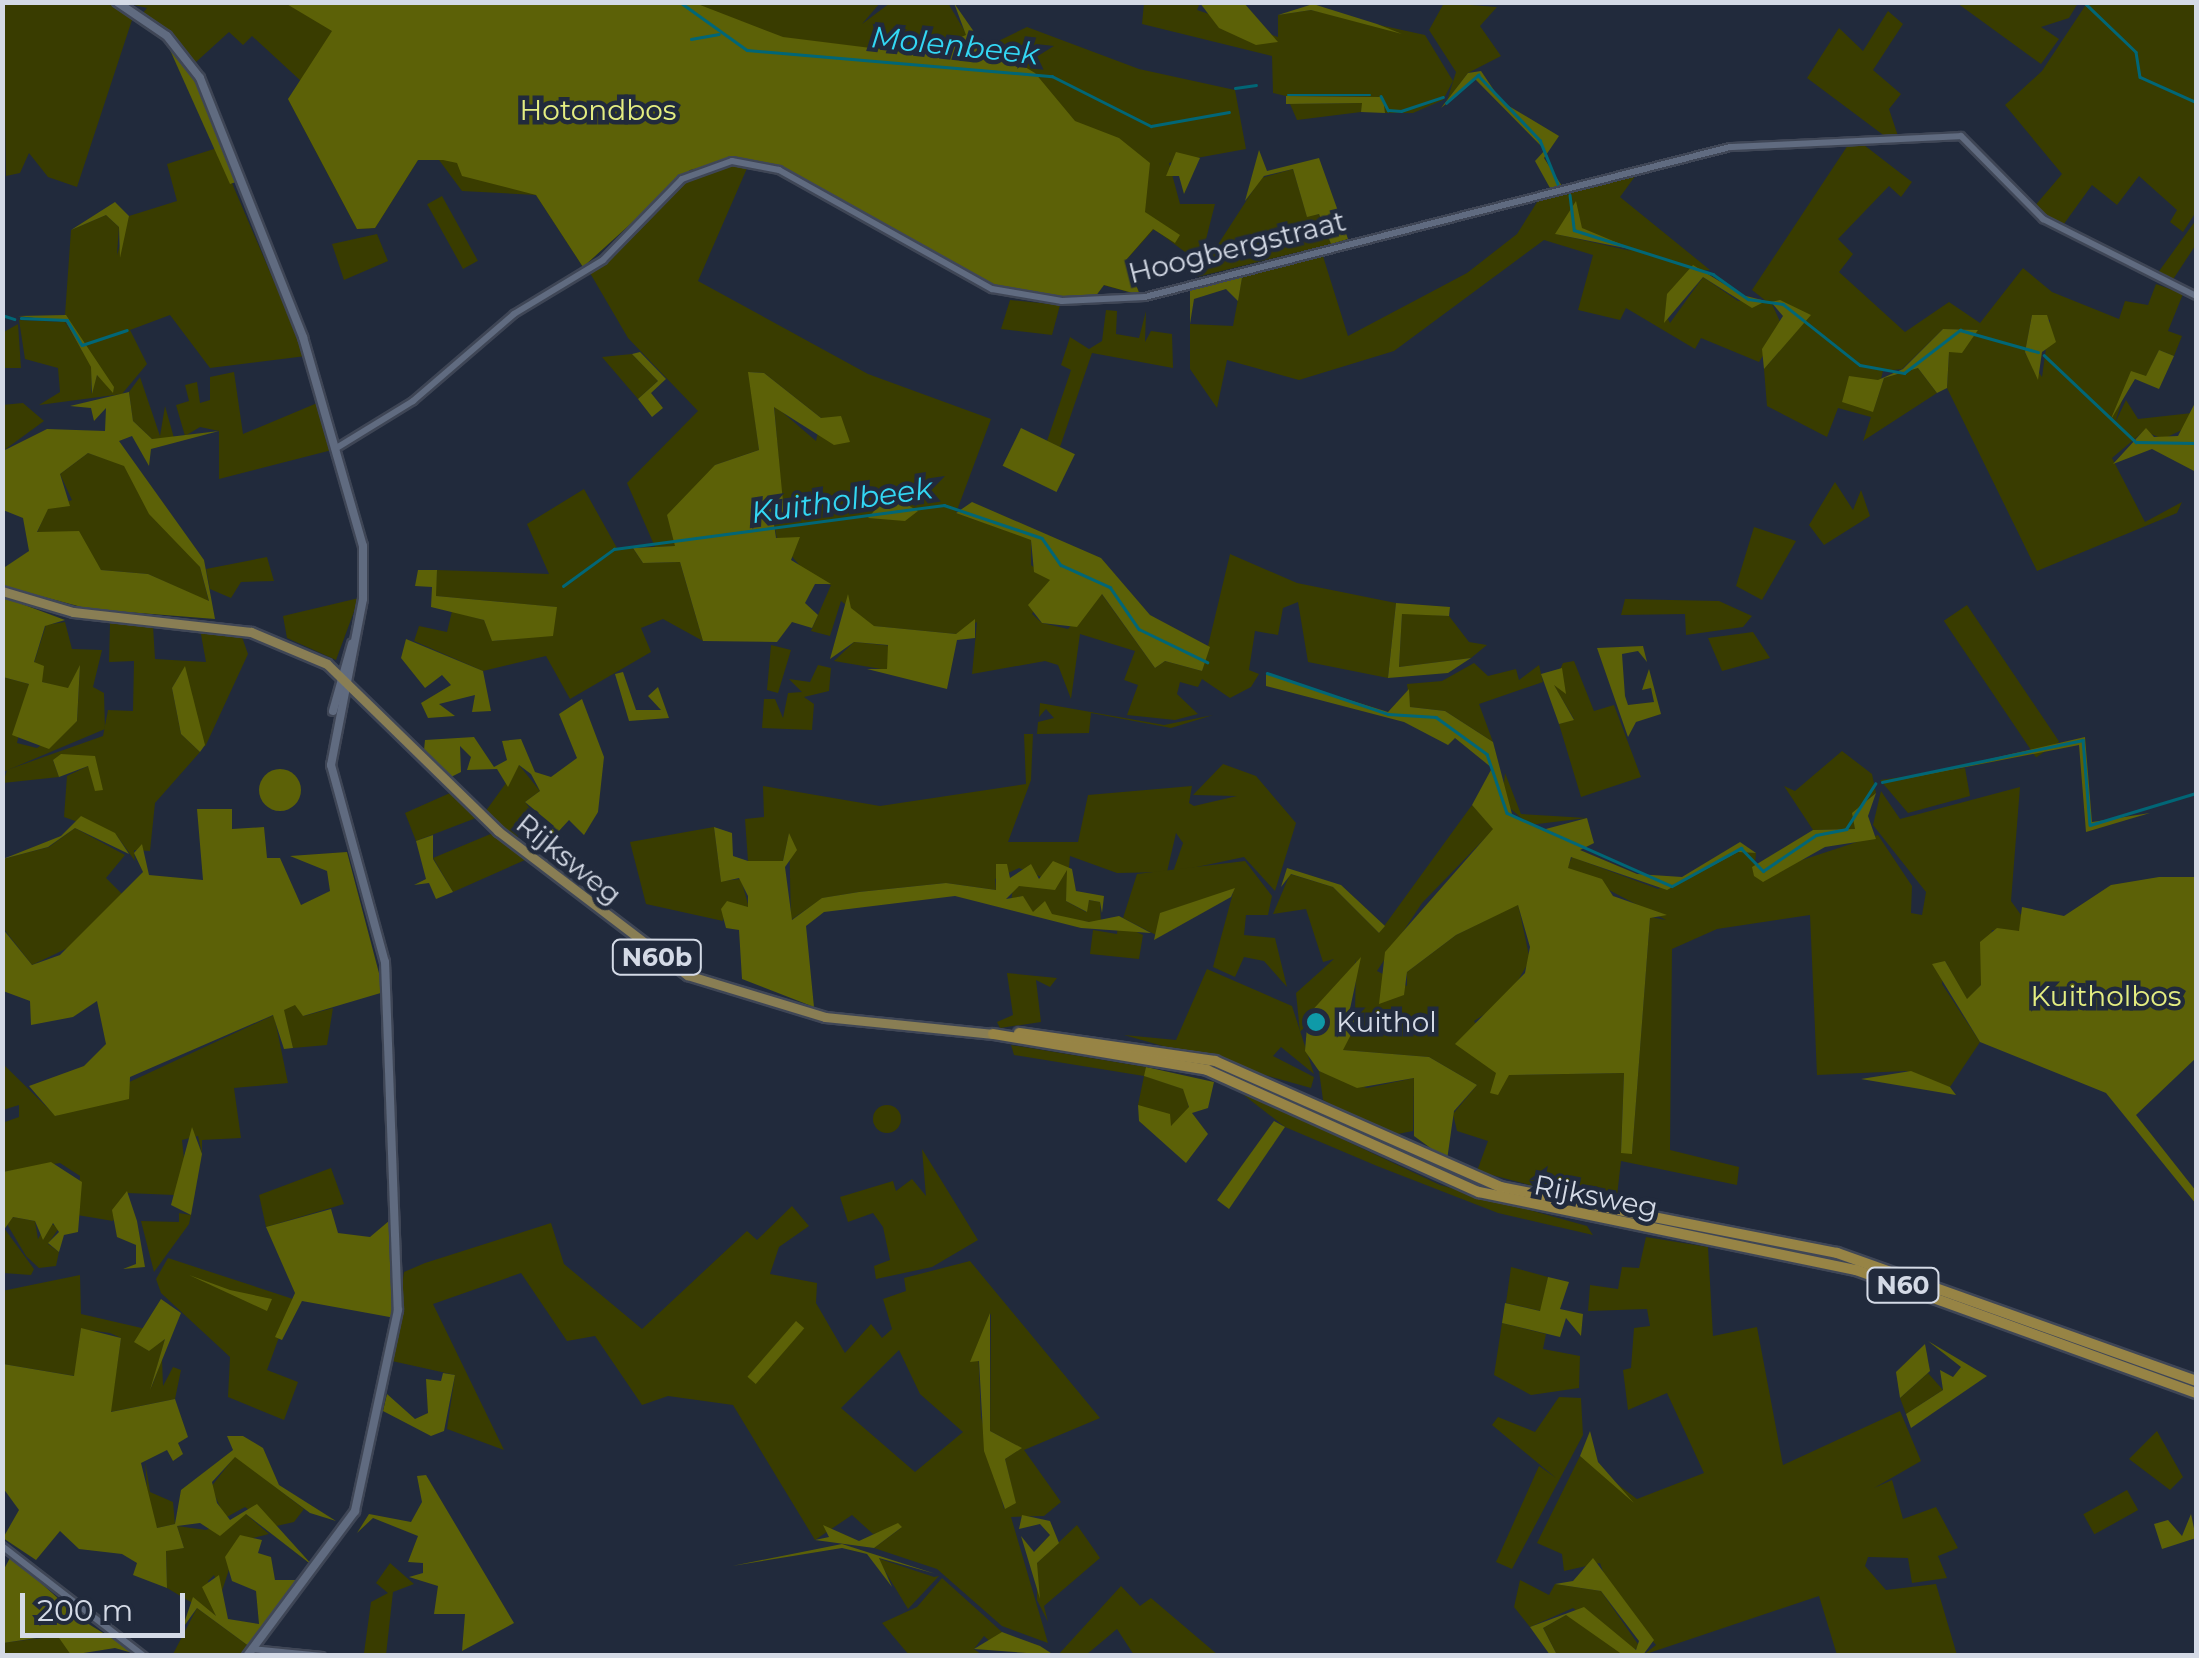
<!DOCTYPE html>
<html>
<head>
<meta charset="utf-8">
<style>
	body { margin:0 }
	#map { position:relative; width:2199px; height:1658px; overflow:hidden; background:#212a3c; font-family:Montserrat,sans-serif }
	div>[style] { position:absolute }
	.green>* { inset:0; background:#393c00; transform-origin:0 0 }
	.round { border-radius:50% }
	.forest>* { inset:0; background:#5c6107; transform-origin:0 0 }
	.stream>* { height:2.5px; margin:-1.25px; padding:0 1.25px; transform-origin:1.25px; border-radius:1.25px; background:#016676 }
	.roads { filter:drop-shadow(2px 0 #3f4656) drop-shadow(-2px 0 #3f4656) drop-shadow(0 2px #3f4656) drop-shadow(0 -2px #3f4656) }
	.tertiary>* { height:6px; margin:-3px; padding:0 3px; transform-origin:3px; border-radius:3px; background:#606b80 }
	.secondary>* { height:8px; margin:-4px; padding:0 4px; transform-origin:4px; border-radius:4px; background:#606b80 }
	.primary>* { height:9px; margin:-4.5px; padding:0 4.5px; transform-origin:4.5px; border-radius:4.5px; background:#897e54 }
	.trunk>* { height:10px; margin:-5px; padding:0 5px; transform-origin:5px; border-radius:5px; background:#978445 }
	.dots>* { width:28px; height:28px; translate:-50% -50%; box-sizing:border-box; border:5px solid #212a3c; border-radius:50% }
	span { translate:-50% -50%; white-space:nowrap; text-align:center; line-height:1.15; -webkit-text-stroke:9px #212a3c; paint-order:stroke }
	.shield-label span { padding:2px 8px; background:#212a3c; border:2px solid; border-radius:8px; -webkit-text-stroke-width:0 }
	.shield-label { font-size:25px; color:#d4dae6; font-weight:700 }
	.park-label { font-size:28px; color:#e4ed81 }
	.street-label { font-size:28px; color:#d4dae6 }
	.poi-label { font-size:28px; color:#d4dae6 }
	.left { translate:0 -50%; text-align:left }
	.water-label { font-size:30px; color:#33d7f4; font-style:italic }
	.frame { position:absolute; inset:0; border:5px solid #d4dae6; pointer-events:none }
	.scale { position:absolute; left:20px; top:1593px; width:165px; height:45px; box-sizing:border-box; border:5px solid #d4dae6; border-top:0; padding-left:12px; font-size:30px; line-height:35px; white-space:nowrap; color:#d4dae6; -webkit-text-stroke:8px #212a3c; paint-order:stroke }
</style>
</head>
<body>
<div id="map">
	<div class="green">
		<div style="clip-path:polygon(3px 3px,110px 3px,133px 17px,77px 187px,48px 177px,29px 153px,20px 173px,6px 176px)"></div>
		<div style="clip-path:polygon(125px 3px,880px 3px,862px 24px,890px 3px,948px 3px,967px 35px,988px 46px,1027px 27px,1139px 69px,1235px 90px,1246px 149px,1169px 163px,1180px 204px,1215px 204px,1200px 263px,1154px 229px,1126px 260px,1140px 295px,1103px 285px,1095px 297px,841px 206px,774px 165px,736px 159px,690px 170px,583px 267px,536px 195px,462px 191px,439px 160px,418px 160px,375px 228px,357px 229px,288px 99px,302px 82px,252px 36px,243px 45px,229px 32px,196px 62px,142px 14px,147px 8px)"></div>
		<div style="clip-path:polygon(1144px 3px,1200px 3px,1197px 10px,1278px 37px,1278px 15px,1311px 10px,1425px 35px,1453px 81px,1443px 100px,1413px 113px,1385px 113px,1382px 97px,1286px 96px,1273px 93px,1272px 56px,1142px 24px)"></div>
		<div style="clip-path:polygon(1444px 3px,1497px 7px,1480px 26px,1501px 56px,1468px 73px,1447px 101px,1456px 72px,1429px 30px)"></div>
		<div style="clip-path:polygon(1957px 3px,2078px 3px,2069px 18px,2041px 27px,2059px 39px,2041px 64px)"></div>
		<div style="clip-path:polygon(2087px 3px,2196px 3px,2196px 212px,2183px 232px,2170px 222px,2177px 210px,2139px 176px,2117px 205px,2092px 185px,2061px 228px,2033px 208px,2062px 174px,2005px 105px,2042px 71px)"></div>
		<div style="clip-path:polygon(1888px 11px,1903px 24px,1873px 70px,1901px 94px,1889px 109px,1898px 136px,1886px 137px,1807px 78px,1839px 28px,1863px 51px)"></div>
		<div style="clip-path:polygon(1363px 103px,1361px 112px,1297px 120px,1290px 104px)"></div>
		<div style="clip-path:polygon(evenodd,1848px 145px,1864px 145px,1912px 182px,1901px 197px,1889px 186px,1838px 239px,1853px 254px,1839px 272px,1905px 332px,1949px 302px,1980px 323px,2023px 268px,2052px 292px,2119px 319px,2125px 301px,2148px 305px,2156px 284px,2183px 294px,2168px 331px,2182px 336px,2174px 356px,2159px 350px,2146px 377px,2131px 372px,2115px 423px,2126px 400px,2138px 419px,2192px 413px,2186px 428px,2163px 439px,2144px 431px,2112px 458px,2145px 522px,2182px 502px,2177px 513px,2037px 571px,1947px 388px,1949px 351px,1977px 330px,1943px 329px,1902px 369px,1883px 371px,1873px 411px,1884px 378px,1918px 368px,1937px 393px,1863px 441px,1871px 417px,1838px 408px,1827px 437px,1767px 406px,1764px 369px,1810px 315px,1772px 304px,1782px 326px,1759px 362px,1701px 338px,1695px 349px,1626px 308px,1620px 320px,1578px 310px,1593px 255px,1544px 240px,1394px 351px,1299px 380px,1227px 360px,1217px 408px,1190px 369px,1190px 324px,1233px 326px,1243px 272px,1322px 253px,1348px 336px,1467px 273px,1517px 234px,1539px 199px,1636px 175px,1620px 197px,1710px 270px,1689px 271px,1665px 314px,1670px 323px,1703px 277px,1738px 301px,1766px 301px,1752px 290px,1848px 145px,1572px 214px,1582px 229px,1631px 251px,1556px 234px,1572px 214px,1848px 145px,2032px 315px,2050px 320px,2042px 377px,2025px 353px,2032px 315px)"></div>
		<div style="clip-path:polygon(217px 148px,306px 356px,210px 368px,170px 315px,130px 330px,147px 364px,122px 394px,39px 405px,60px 392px,58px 368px,25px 359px,19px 320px,65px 322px,92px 367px,91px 394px,97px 375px,114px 391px,65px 315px,71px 230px,106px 215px,119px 227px,117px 255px,129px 216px,177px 201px,167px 164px)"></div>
		<div style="clip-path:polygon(729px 165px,748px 166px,698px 281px,868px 374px,991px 419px,956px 513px,1031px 539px,1031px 565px,1051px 580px,1032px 614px,1042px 623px,1068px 629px,1101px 593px,1155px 668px,1165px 661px,1202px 671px,1230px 554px,1297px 583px,1396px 603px,1388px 678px,1308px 662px,1298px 602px,1283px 608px,1278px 635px,1255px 631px,1249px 670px,1259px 674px,1251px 687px,1230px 698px,1202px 679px,1198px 687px,1180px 682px,1177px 694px,1198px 714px,1175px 720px,1127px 715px,1138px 685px,1124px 680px,1135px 651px,1080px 634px,1071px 699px,1058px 665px,1045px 661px,972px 674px,977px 622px,956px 634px,873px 626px,841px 601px,830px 636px,811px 631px,831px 585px,813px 581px,777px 539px,774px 523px,784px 523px,774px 405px,816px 441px,821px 418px,764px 373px,749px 372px,759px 450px,715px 465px,676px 546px,655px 547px,627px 483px,698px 411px,628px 338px,590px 273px,679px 185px)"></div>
		<div style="clip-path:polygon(1293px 169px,1307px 216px,1319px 214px,1331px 244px,1197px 277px,1261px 178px)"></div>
		<div style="left:442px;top:196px;width:74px;height:17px;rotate:61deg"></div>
		<div style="clip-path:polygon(2196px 220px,2195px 246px,2172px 281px,2157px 274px)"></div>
		<div style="clip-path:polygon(377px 234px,388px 261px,344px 280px,332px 244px)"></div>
		<div style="clip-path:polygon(1010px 300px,1060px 305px,1052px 335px,1001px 329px)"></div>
		<div style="clip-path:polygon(1106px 310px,1117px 311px,1116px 334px,1139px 338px,1146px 311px,1145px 342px,1151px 331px,1172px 334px,1173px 368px,1092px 353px,1060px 447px,1047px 441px,1071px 370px,1061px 365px,1070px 337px,1089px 349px,1102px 341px)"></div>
		<div style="clip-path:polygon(18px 324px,21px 368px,3px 368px,2px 333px)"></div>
		<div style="clip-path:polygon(632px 354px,658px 381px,638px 399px,602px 357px)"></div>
		<div style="clip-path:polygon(234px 372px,243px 434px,322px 401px,332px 450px,219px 479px,219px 431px,200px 427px,185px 436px,176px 405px,189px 401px,185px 385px,197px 382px,200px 403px,210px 400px,210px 377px)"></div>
		<div style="clip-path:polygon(140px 377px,160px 436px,165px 406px,174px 438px,152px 439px,133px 421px,129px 392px)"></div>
		<div style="clip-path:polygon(23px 403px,44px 421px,3px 451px,2px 405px)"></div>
		<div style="clip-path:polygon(88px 453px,124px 465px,200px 567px,209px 602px,148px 574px,101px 570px,72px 532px,37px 533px,47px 509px,72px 500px,60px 474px)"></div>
		<div style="clip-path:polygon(1835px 482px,1853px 510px,1861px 490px,1870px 516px,1824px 545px,1809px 525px)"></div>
		<div style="clip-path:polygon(584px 489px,617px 548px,633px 548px,643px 563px,680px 562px,703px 641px,663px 619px,641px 628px,651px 652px,570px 699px,546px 656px,483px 671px,414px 641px,419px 626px,447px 632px,452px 611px,484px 620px,493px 641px,552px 635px,556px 607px,435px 596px,437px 570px,549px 574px,527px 524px)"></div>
		<div style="clip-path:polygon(1754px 527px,1796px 541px,1762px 600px,1736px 586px)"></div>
		<div style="clip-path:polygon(267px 557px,274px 581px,241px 582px,231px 598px,210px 589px,206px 569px)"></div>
		<div style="clip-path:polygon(359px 598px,336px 660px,287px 638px,283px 616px)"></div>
		<div style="clip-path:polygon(1625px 599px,1719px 601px,1752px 616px,1743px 627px,1686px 635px,1685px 614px,1621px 615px)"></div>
		<div style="left:1967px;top:605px;width:165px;height:28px;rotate:56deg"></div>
		<div style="clip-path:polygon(1402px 613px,1449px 616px,1469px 642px,1487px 645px,1471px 658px,1399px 667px)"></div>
		<div style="clip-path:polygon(65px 622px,72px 649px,102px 650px,93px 687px,104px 693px,105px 729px,3px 772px,3px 677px,29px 684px,17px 743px,37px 748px,77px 721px,80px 666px,68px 689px,42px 682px,34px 663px,46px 625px)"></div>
		<div style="clip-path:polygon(110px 623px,153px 626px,155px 659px,206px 662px,200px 629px,242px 637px,248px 654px,205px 747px,181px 673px,172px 688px,181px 734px,200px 752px,155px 803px,150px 851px,134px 850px,135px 861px,117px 836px,64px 817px,67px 776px,88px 766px,101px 784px,93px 756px,53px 760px,59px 777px,3px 783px,7px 770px,103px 736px,108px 710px,133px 711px,134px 661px,109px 662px)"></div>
		<div style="clip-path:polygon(1753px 632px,1770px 658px,1722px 671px,1708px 638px)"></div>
		<div style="clip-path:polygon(854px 642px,892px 646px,887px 670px,834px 661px)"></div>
		<div style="clip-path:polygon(771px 645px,791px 650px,778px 693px,767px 690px)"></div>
		<div style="clip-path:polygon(1574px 661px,1594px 711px,1614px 705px,1641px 777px,1581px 797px,1559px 724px,1574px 719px,1553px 684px,1563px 663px)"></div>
		<div style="clip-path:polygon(1474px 663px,1488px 676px,1516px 669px,1519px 680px,1539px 665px,1543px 682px,1479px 704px,1493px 742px,1445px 711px,1410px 707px,1407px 684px,1442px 681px)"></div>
		<div style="clip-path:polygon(818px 665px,831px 668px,829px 691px,804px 697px,814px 704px,812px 730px,762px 728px,764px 699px,775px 699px,783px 718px,788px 693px,802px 692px,789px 679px,810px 682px)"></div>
		<div style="clip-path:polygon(1040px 703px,1164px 725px,1213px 715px,1171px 728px,1091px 713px,1089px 733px,1037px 734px,1038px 722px,1054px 718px,1046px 709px,1039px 717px)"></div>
		<div style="clip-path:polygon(1024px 734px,1033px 734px,1031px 780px,1008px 842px,1078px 842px,1088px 795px,1192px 786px,1189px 803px,1194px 806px,1237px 796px,1193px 795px,1223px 764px,1256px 776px,1296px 823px,1275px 891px,1244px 857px,1173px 872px,1183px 843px,1176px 833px,1167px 872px,1117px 873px,1070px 856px,1066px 901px,1086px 912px,1089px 900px,1100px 902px,1101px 924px,1033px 913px,1020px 896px,1011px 902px,1013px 887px,1044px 878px,1019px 868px,995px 879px,996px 890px,946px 883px,859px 892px,823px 898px,791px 920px,789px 834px,783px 861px,748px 861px,745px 819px,764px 817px,763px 786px,880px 806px,1026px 784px)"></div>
		<div style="clip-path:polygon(1842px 751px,1872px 774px,1876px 793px,1854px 812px,1855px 829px,1813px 830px,1784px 786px,1795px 791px)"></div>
		<div style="clip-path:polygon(519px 765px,540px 791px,525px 802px,535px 815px,515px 840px,485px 812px)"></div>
		<div style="clip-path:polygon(1965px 768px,1970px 796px,1908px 813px,1880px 780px)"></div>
		<div style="clip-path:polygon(1505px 773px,1521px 814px,1587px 818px,1529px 825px,1502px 801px)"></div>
		<div style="clip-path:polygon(2020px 787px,2011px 901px,2024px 919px,2019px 932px,1992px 930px,1981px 985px,1967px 1000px,1945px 961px,1942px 984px,1980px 1042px,1950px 1087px,1906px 1071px,1817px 1075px,1810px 915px,1717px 929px,1672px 949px,1670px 1150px,1739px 1167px,1737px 1185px,1621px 1161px,1617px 1196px,1599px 1193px,1594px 1202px,1477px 1171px,1488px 1141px,1457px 1131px,1453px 1114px,1477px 1085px,1429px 1057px,1342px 1050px,1355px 1015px,1356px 959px,1353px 976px,1300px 1032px,1296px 993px,1334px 959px,1323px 962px,1306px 909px,1273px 914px,1290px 874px,1333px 887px,1379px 933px,1472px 805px,1494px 829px,1422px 903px,1377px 971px,1407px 986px,1407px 972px,1456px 935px,1518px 904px,1530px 960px,1506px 1001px,1474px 1021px,1508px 1075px,1624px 1073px,1621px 1152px,1632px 1153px,1650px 917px,1666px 920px,1567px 868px,1572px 857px,1658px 889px,1738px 852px,1756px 853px,1754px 876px,1878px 835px,1912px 886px,1911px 913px,1922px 915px,1926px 892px,1873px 825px,1881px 791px,1900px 819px)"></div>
		<div style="clip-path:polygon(450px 793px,476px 818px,416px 841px,405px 813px)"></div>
		<div style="clip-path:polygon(714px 827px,721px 881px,741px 879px,749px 908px,727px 902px,723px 921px,646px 904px,630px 842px)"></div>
		<div style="clip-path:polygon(75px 828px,125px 855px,106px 878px,122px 894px,74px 945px,32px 965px,3px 928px,3px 859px,49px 847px)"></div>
		<div style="clip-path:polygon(493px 833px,525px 860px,453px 892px,433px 858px)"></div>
		<div style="clip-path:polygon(1245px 861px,1272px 896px,1268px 915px,1246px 915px,1244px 935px,1275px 938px,1287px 987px,1264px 961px,1244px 957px,1235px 977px,1213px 967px,1234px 889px,1164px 912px,1158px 936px,1123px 918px,1137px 874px)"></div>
		<div style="clip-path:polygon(1118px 923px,1143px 935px,1139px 959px,1090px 954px,1093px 930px,1117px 934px)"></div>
		<div style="clip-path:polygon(1207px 969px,1292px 1006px,1314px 1074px,1281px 1047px,1273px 1056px,1314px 1077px,1311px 1088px,1124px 1035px,1176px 1040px)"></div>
		<div style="clip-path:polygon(1007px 973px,1057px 978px,1050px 987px,1036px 980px,1041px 1022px,1000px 1028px,997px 1022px,1013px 1015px)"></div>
		<div style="clip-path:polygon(295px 1004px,304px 1016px,333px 1008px,327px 1045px,293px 1048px,283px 1010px)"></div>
		<div style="clip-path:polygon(274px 1015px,288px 1083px,234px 1088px,241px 1138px,202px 1140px,202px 1154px,198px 1136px,182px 1140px,185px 1168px,174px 1195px,127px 1193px,113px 1221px,77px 1215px,80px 1176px,60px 1163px,3px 1172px,2px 1123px,19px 1117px,19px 1105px,3px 1110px,3px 1064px,56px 1116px)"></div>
		<div style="clip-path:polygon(1011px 1045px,1146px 1067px,1145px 1076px,1184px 1089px,1189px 1108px,1172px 1126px,1138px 1105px,1144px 1076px,1014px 1055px)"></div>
		<div style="clip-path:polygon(1319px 1071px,1367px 1088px,1414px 1078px,1413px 1131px,1392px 1135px,1323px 1100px)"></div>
		<div style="clip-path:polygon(1236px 1089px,1440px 1185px,1587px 1226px,1593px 1235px,1498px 1213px,1377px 1166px,1285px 1127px)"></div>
		<div class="round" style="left:873px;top:1105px;width:28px;height:28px"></div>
		<div style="clip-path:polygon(922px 1149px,978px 1240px,932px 1267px,876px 1279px,874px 1266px,890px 1260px,883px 1227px,873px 1213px,848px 1222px,840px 1197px,893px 1181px,896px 1191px,912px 1179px,926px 1196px)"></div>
		<div style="clip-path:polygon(331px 1168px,344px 1204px,266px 1227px,259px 1195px)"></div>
		<div style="clip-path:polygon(evenodd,792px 1206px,809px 1226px,779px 1247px,770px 1274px,817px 1283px,816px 1303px,845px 1353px,871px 1324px,882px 1338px,892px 1329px,883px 1299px,906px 1291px,904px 1278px,970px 1261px,1100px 1418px,1024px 1450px,1061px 1502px,1044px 1516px,1011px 1517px,1048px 1643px,1002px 1626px,937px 1569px,874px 1548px,901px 1528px,873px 1534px,852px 1515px,815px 1540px,733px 1405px,668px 1396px,642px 1405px,595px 1336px,567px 1341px,521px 1273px,433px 1304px,504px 1450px,447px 1429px,455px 1375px,392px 1361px,404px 1272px,425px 1263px,551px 1223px,564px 1264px,642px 1329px,747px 1231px,757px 1240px,792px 1206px,991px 1313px,990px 1431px,1021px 1448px,1005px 1459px,1012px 1488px,1004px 1509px,981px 1417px,978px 1348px,991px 1313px,792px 1206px,899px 1350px,920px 1394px,963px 1432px,915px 1472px,841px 1408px,899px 1350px)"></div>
		<div style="clip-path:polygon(179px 1213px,191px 1215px,189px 1224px,154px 1272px,141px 1221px,179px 1222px)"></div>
		<div style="clip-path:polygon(13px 1217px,35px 1221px,38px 1239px,48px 1222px,59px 1228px,48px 1244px,59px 1252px,56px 1266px,39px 1268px,26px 1256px,7px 1224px)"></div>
		<div style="clip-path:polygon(4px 1228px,34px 1269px,31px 1275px,3px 1273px)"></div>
		<div style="clip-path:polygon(1646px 1237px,1708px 1247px,1713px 1336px,1757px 1327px,1783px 1465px,1900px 1411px,1921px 1461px,1874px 1488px,1892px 1480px,1903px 1519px,1936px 1507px,1958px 1548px,1938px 1556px,1947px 1578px,1912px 1583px,1908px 1558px,1868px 1557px,1865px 1566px,1886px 1590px,1936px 1584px,1957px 1655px,1837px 1655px,1819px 1596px,1643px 1655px,1656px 1645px,1611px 1594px,1600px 1563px,1564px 1571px,1562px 1554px,1537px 1543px,1580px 1456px,1637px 1499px,1704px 1473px,1667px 1393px,1628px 1410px,1623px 1370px,1631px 1368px,1634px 1328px,1650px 1326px,1647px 1309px,1588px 1311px,1590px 1285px,1618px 1289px,1622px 1267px,1639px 1268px)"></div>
		<div style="clip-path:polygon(168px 1258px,293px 1299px,267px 1370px,298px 1382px,284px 1420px,228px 1397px,230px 1357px,161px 1293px,156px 1279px)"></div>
		<div style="clip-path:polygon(1511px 1267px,1548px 1277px,1541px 1311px,1506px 1303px)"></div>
		<div style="clip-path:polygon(80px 1275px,81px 1314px,146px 1329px,148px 1351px,165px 1339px,151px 1389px,162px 1359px,163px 1386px,173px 1367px,181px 1370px,175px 1399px,110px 1412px,121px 1338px,110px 1333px,81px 1329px,75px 1376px,3px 1364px,2px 1291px)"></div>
		<div style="clip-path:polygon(1502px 1323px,1546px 1334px,1543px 1349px,1580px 1356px,1579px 1388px,1531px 1395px,1494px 1375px)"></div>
		<div style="clip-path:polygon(1928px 1373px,1943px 1390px,1906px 1414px,1900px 1398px)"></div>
		<div style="clip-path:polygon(1559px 1397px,1581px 1398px,1583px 1435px,1512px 1569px,1496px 1562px,1539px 1466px,1556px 1478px,1492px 1425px,1498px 1417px,1535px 1432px)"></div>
		<div style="clip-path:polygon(2157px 1431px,2183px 1477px,2170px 1490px,2129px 1459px)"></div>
		<div style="clip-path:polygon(235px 1456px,304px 1509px,294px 1522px,272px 1527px,245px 1507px,225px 1518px,211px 1487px)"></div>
		<div style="clip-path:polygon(145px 1461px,150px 1492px,173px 1502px,175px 1524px,157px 1528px,149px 1514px)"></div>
		<div style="left:2127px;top:1490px;width:23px;height:50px;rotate:61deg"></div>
		<div style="clip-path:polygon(246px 1514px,269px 1534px,238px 1542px,221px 1594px,214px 1575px,208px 1581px,216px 1617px,167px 1588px,166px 1550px,184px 1548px,177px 1526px,206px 1530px)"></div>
		<div style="clip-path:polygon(1077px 1525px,1100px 1558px,1044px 1606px,1048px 1622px,1037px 1600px,1037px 1563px)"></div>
		<div style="clip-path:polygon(877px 1558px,934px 1577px,939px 1576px,908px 1609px)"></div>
		<div style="clip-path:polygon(390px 1563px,414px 1584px,393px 1592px,386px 1655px,364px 1653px,371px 1602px,388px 1593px,376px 1583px)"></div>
		<div style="clip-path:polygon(942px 1578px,1002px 1632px,994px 1645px,984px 1636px,974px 1649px,982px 1655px,909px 1655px,882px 1623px,917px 1607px)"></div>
		<div style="clip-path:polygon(1520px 1580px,1549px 1595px,1555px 1584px,1601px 1591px,1640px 1647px,1630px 1651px,1573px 1608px,1530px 1627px,1514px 1607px)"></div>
		<div style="clip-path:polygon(1121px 1586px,1140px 1606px,1151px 1598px,1218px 1655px,1134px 1655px,1117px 1629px,1086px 1655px,1058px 1655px)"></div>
		<div style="clip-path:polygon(197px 1608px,250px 1647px,244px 1655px,172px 1656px)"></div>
		<div style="clip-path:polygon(1566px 1615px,1598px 1630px,1623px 1655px,1557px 1655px,1543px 1628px)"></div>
		<div style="clip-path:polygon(59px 1636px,71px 1655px,3px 1655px,2px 1643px)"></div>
	</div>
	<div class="forest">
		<div style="clip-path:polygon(285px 3px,695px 3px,783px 37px,919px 54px,966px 35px,954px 3px,979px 39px,1035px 73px,1075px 121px,1119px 138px,1150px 163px,1145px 212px,1180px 235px,1175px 243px,1153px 229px,1126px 260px,1140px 295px,1104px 285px,1095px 297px,1044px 298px,1005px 291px,774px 165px,736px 159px,690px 170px,583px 267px,536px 195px,462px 176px,457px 163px,443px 160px,418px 160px,375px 228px,357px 229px,288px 99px,332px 31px)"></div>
		<div style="clip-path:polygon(1200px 3px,1244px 3px,1278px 42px,1256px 45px,1219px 28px)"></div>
		<div style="clip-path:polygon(1313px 4px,1377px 24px,1402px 34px,1311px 10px,1278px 15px)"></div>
		<div style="clip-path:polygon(170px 50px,194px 78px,236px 182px,230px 184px)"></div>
		<div style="clip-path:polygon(1481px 71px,1502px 102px,1559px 136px,1544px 158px,1562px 186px,1550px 188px,1535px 161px,1545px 150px,1475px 79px,1441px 108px,1468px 73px)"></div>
		<div style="clip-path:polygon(1286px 96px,1383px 97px,1385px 113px,1361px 112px,1362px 103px,1286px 104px)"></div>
		<div style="clip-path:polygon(1259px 150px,1267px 171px,1319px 158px,1348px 239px,1331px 244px,1319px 214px,1307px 217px,1293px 169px,1264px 176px,1245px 201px)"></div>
		<div style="clip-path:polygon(1176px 152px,1200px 158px,1184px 194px,1179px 176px,1166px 176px)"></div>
		<div style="clip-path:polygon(1576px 201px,1582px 228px,1635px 250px,1555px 234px)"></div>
		<div style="clip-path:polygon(115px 202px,129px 216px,120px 258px,119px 227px,106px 215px,71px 230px)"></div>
		<div style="clip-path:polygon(1693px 265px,1742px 295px,1766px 301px,1752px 308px,1703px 277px,1664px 323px,1667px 294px)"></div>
		<div style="clip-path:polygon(1243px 272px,1238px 301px,1226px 289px,1194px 299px,1190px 324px,1190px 288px)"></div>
		<div style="clip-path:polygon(1780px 300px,1811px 315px,1764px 369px,1762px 349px,1783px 316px,1771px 302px)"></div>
		<div style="clip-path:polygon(66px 315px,114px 387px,113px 393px,97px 375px,92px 394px,91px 367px,66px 322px,18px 316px)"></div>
		<div style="clip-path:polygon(2032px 315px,2047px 315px,2056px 342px,2042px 352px,2038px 380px,2025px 352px)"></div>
		<div style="clip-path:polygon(1943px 329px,1978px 330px,1962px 353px,1949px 352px,1947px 388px,1937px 393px,1918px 368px,1884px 378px,1873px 412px,1842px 402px,1849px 376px,1878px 380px,1903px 369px)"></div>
		<div style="clip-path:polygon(2159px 350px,2174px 356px,2159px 389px,2135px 379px,2110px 421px,2131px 371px,2146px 376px)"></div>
		<div style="clip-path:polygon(640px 352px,666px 379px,651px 393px,663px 408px,652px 417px,638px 399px,658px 381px,632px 354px)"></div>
		<div style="clip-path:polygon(748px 372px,764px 373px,821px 418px,841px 416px,850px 442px,834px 445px,774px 407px,785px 523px,774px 524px,776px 538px,800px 537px,791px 560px,831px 584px,815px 584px,805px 603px,818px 615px,812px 628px,792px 622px,777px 642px,703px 641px,680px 562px,643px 563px,633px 548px,675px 546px,667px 515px,715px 465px,759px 450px)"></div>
		<div style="clip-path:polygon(evenodd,129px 392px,133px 421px,152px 439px,219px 431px,151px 449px,149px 466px,132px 436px,119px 441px,204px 560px,215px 619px,89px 609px,3px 586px,2px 569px,29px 551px,23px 518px,3px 510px,3px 451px,47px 429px,105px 431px,106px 408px,94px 421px,91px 408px,70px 406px,129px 392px,88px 453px,124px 466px,149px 514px,200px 567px,209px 601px,148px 574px,101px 570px,79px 531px,37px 532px,48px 509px,70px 506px,60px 474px,88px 453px)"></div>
		<div style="clip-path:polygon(2196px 401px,2196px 472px,2152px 449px,2113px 464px,2146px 428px,2154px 437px,2178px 436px)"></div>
		<div style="left:1021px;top:428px;width:60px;height:42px;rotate:26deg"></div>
		<div style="clip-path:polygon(886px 497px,899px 500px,918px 511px,905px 521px,868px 518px)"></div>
		<div style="clip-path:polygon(972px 502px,1101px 558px,1150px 615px,1210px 647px,1202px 671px,1165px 661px,1155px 668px,1102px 594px,1077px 627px,1042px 623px,1028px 605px,1050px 580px,1034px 572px,1031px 540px,956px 513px)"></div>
		<div style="clip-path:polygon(418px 570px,437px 570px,436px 596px,557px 607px,553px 636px,492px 641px,484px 620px,431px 607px,432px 587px,415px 586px)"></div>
		<div style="clip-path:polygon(848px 594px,851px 608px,874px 626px,956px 634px,975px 619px,975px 638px,957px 640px,947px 689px,867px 669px,887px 669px,888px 645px,854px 642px,830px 659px)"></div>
		<div style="clip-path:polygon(3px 597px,65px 620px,45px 626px,34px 662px,44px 666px,42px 682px,68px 688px,80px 665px,77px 721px,49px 749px,12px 735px,29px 684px,3px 677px)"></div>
		<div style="clip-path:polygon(1396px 603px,1450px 607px,1449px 616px,1402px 614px,1399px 667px,1471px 658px,1448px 673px,1388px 678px)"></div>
		<div style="clip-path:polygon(406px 639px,483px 671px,491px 711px,472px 712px,475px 695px,439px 704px,455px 716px,428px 718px,421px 703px,451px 685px,442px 675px,425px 688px,401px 658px)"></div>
		<div style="clip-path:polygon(1643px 646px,1647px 662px,1638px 651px,1622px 654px,1625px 696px,1628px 705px,1654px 702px,1651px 688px,1642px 690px,1649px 669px,1661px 714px,1636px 722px,1628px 737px,1597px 648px)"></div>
		<div style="clip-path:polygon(185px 666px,205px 745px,200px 752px,181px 734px,172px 688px)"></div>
		<div style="clip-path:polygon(1562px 668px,1566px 694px,1554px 685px,1574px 720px,1559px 724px,1541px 674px)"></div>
		<div style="clip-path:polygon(623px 672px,636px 710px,661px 710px,648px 696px,658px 687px,669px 718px,629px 721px,615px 674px)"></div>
		<div style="clip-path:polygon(1266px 674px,1388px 712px,1409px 689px,1410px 707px,1445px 711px,1493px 742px,1512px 814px,1542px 830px,1587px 818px,1594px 843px,1580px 850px,1637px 874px,1682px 877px,1740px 842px,1756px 853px,1738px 852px,1667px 890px,1571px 857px,1568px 868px,1602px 879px,1613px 896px,1667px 915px,1650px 918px,1632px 1154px,1621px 1153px,1624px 1073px,1509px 1075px,1498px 1095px,1490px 1093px,1496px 1073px,1455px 1044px,1525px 973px,1530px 947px,1518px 905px,1456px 935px,1407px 972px,1404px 995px,1379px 1004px,1385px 952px,1493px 829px,1472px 805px,1492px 768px,1455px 738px,1448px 745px,1404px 722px,1266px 686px)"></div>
		<div style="clip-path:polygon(582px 699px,604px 757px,598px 812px,584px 835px,569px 820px,536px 856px,554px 826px,525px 802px,540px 791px,531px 774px,519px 765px,508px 787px,497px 769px,467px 770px,471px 757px,460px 746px,461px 772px,451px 777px,424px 750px,425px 740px,474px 737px,494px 767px,507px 760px,502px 741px,521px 739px,535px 772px,551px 777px,577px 758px,559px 714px)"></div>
		<div style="clip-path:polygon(2085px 737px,2092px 822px,2150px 813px,2086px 832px,2079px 745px,1899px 780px)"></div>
		<div style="clip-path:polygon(61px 754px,95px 756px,103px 790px,95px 791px,88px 766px,59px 777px,53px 760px)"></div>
		<div class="round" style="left:259px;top:769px;width:42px;height:42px"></div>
		<div style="clip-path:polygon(1876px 793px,1868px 816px,1876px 839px,1825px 847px,1763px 882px,1754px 876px,1752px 867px,1813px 830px,1855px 829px,1852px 813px)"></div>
		<div style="clip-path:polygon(197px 809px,232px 809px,232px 829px,264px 827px,267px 858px,280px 858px,301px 905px,330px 891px,327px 871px,290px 856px,347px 852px,384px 992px,303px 1016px,295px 1005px,284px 1010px,293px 1048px,284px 1049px,273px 1015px,130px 1077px,129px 1099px,55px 1116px,29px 1086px,84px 1066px,106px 1044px,97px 1001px,73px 1017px,31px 1025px,30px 1001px,3px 991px,2px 928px,32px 965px,60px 955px,143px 872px,134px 853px,142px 844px,149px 875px,203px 880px)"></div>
		<div style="clip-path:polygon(81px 816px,115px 833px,129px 854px,75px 828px,48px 847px,3px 859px,61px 836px)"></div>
		<div style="clip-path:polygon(714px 827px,732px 833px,733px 856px,748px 861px,783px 861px,789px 833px,797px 850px,785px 867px,792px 920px,822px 898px,859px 892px,946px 883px,996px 890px,996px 864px,1007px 864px,1010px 878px,1031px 864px,1039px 879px,1053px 861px,1072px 869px,1076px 891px,1104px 896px,1102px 913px,1100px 902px,1089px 900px,1087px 912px,1066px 901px,1067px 870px,1055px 890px,1019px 886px,1006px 899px,1023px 896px,1033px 912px,1045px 901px,1052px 914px,1089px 922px,1119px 916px,1151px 933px,1081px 928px,955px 896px,824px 912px,806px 926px,814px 1007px,742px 979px,739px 930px,726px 928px,721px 909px,727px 901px,748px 907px,748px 896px,739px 878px,721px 882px)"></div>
		<div style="clip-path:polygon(433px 835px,433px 859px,453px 892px,436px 899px,429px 883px,414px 885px,426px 879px,416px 841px)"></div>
		<div style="clip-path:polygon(1287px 868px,1341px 885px,1385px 926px,1379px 933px,1333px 887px,1291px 874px,1281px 887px)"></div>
		<div style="clip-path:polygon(2159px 877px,2196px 877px,2196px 1058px,2136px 1115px,2196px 1191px,2196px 1204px,2106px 1093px,1980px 1042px,1932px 964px,1945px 961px,1967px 999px,1981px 985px,1980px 942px,1997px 928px,2019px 931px,2022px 907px,2064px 916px,2111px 885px)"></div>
		<div style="clip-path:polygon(1235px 888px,1231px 897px,1154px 940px,1160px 913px)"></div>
		<div style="clip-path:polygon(1361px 957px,1350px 1009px,1359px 1019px,1343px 1050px,1429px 1057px,1477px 1085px,1454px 1111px,1447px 1160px,1414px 1136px,1414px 1078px,1357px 1088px,1319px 1071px,1305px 1051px,1308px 1015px)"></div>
		<div style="clip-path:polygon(1146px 1067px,1214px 1082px,1208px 1108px,1192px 1113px,1208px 1134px,1186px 1163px,1139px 1121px,1138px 1105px,1170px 1114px,1171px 1126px,1189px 1107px,1183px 1089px,1144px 1076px)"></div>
		<div style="clip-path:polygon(1911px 1071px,1950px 1087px,1956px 1095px,1861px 1079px)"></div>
		<div style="clip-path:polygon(1274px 1121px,1285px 1127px,1229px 1209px,1217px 1200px)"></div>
		<div style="clip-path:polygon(192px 1127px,202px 1154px,191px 1215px,171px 1205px)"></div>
		<div style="clip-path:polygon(51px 1162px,82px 1182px,78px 1232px,64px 1235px,59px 1252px,48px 1243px,59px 1232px,53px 1223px,43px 1240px,35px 1221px,13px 1217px,3px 1231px,3px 1172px)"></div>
		<div style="clip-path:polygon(127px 1191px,137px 1221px,145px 1267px,123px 1269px,136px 1264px,136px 1245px,117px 1237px,112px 1210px)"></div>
		<div style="clip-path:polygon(331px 1209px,338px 1233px,370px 1237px,396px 1215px,395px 1318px,302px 1301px,282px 1340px,275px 1337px,295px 1293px,266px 1227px)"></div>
		<div style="clip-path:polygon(189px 1275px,230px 1290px,272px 1299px,267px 1311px)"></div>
		<div style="clip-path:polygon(1548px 1277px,1569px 1282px,1560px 1309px,1583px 1314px,1581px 1336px,1566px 1318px,1560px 1337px,1502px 1323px,1505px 1303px,1540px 1311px)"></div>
		<div style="clip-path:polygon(161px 1299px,181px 1313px,150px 1390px,165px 1339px,149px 1351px,134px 1342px)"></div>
		<div style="clip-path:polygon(990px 1313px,990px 1431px,1022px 1448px,1005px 1459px,1016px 1503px,1005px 1509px,984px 1451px,979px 1361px,970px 1362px)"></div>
		<div style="left:796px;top:1321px;width:11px;height:74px;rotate:41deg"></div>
		<div style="clip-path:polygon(81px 1328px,121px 1338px,111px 1412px,175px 1399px,188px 1437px,178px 1443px,183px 1454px,173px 1461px,167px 1450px,141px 1463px,157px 1528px,175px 1524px,181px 1490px,233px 1450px,227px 1436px,243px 1436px,263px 1448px,279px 1485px,336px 1521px,310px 1513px,235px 1457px,212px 1482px,217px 1503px,230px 1520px,257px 1504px,313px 1566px,246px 1514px,220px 1536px,200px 1523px,177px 1526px,184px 1548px,166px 1551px,167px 1588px,133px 1575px,137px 1563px,122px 1554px,79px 1549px,60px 1531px,36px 1560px,3px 1538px,19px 1510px,3px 1488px,3px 1364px,74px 1376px)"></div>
		<div style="clip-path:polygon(1928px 1341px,1987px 1376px,1911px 1428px,1906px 1414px,1943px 1390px,1940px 1370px,1953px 1377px,1961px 1367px)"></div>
		<div style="clip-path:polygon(1925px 1344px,1930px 1371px,1900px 1398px,1896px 1372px)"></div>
		<div style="clip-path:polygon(443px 1373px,455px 1375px,444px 1431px,431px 1436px,383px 1411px,387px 1394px,415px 1419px,428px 1413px,426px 1379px,441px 1381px)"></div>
		<div style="clip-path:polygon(1590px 1431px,1598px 1462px,1634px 1503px,1580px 1456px)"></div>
		<div style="clip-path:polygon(426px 1475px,514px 1623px,462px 1651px,465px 1614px,434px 1614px,438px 1586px,409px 1577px,423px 1573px,423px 1563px,408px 1562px,418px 1536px,373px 1518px,357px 1533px,369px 1514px,411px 1522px,422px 1502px,417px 1476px)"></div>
		<div style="clip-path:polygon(2191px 1514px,2196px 1538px,2162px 1549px,2154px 1524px,2168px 1520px,2182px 1536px)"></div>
		<div style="clip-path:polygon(1022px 1515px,1050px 1521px,1059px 1543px,1037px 1563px,1040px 1599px,1021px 1536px,1034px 1552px,1050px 1535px,1040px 1524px,1019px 1529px)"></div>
		<div style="clip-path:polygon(898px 1523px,902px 1527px,874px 1548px,815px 1540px,829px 1537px,823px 1525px,859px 1541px)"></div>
		<div style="clip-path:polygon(240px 1535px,262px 1540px,258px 1553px,271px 1557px,275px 1580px,302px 1580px,250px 1647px,197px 1608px,182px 1629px,193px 1597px,216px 1616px,202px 1587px,219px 1575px,228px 1619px,259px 1624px,256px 1591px,232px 1581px,225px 1557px)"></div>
		<div style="clip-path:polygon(842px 1544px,936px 1574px,879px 1558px,892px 1587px,867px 1554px,842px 1548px,732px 1566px)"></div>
		<div style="clip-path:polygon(11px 1556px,82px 1620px,139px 1655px,115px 1648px,71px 1655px,57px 1635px,3px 1643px,3px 1571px)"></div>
		<div style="clip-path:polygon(1593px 1558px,1654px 1640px,1643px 1655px,1623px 1655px,1566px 1615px,1543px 1628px,1557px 1655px,1550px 1655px,1530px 1627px,1584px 1607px,1636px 1650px,1639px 1641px,1601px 1591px,1555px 1584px,1573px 1581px)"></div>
		<div style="clip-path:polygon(1002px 1632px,1040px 1646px,1054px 1655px,974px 1649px)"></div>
	</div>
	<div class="stream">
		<div style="left:680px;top:2px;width:82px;rotate:35.6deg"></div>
		<div style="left:747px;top:50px;width:306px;rotate:4.9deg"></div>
		<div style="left:1052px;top:76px;width:111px;rotate:26.8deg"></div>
		<div style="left:1151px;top:126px;width:79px;rotate:-10.2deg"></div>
		<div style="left:2086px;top:4px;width:69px;rotate:43.8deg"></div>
		<div style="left:2136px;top:52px;width:25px;rotate:81deg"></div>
		<div style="left:2140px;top:77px;width:61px;rotate:24.1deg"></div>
		<div style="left:691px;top:39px;width:28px;rotate:-10deg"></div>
		<div style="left:1235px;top:88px;width:21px;rotate:-8deg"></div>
		<div style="left:1288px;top:95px;width:82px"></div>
		<div style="left:1381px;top:96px;width:16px;rotate:63deg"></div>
		<div style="left:1388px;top:110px;width:13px;rotate:4deg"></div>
		<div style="left:1401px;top:111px;width:44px;rotate:-18.4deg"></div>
		<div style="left:1446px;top:103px;width:43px;rotate:-41.2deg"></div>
		<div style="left:1478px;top:75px;width:90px;rotate:46.4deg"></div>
		<div style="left:1540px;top:140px;width:48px;rotate:67.8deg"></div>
		<div style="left:1570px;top:195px;width:35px;rotate:83deg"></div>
		<div style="left:1574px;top:230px;width:146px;rotate:17.6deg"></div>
		<div style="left:1713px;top:274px;width:43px;rotate:35.5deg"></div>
		<div style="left:1748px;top:299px;width:35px;rotate:8deg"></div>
		<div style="left:1783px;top:304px;width:98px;rotate:38.4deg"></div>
		<div style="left:1860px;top:365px;width:45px;rotate:10.3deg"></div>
		<div style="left:1904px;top:373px;width:71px;rotate:-37.5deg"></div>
		<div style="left:1960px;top:330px;width:81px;rotate:15.8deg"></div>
		<div style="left:2px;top:315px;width:13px;rotate:18deg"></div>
		<div style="left:21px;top:318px;width:46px;rotate:2.5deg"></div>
		<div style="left:67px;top:320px;width:29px;rotate:59deg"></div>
		<div style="left:82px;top:345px;width:47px;rotate:-18.4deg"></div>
		<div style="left:2044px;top:355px;width:127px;rotate:43.4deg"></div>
		<div style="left:2136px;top:442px;width:60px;rotate:1deg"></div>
		<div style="left:563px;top:586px;width:63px;rotate:-36deg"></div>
		<div style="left:614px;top:549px;width:333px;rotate:-7.6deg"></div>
		<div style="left:944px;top:505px;width:103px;rotate:18.6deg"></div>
		<div style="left:1042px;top:538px;width:33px;rotate:55deg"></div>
		<div style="left:1061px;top:565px;width:54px;rotate:24.2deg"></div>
		<div style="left:1110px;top:587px;width:51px;rotate:55.4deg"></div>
		<div style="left:1139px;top:629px;width:76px;rotate:25.9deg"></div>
		<div style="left:1267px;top:673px;width:128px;rotate:18.7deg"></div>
		<div style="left:1388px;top:714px;width:48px;rotate:3.6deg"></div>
		<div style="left:1436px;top:717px;width:63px;rotate:36deg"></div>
		<div style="left:1487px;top:754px;width:62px;rotate:71.3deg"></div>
		<div style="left:1507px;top:813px;width:180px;rotate:23.9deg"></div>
		<div style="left:1672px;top:886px;width:79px;rotate:-28.8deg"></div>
		<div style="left:1741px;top:848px;width:32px;rotate:46deg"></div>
		<div style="left:1763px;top:871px;width:64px;rotate:-34.2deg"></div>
		<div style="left:1816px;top:835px;width:31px;rotate:-11deg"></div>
		<div style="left:1846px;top:829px;width:54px;rotate:-57.2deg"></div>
		<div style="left:1882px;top:782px;width:205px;rotate:-11.8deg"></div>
		<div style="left:2083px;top:740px;width:85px;rotate:85.3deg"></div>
		<div style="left:2090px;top:825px;width:111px;rotate:-16.8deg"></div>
	</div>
	<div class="roads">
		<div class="tertiary">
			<div style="left:338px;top:447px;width:88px;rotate:-31.5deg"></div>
			<div style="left:413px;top:401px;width:133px;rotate:-40.7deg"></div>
			<div style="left:514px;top:314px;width:104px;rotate:-31.2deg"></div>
			<div style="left:603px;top:260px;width:113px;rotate:-45.7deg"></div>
			<div style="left:682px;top:179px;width:53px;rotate:-19.8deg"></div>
			<div style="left:732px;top:161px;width:48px;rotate:10.8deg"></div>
			<div style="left:779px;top:170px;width:244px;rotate:29.2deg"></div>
			<div style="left:992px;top:289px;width:71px;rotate:9.7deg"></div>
			<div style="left:1062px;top:301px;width:83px;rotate:-2.8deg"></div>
			<div style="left:1145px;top:297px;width:604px;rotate:-14.38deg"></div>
			<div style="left:1730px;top:147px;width:231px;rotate:-2.7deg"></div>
			<div style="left:1961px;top:136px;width:117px;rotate:45.3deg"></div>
			<div style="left:2043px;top:219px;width:171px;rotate:26.7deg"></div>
			<div style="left:2px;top:1546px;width:180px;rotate:37.8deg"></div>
			<div style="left:252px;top:1649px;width:70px;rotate:5.7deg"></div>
		</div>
		<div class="secondary">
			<div style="left:117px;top:2px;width:60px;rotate:34.2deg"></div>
			<div style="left:167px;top:36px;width:53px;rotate:51.8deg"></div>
			<div style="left:200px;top:78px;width:279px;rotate:68.3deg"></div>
			<div style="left:303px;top:337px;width:217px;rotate:74deg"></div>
			<div style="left:363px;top:546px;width:53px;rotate:90deg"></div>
			<div style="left:363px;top:599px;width:169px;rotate:100.9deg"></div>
			<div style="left:331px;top:765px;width:204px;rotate:74.7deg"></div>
			<div style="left:385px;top:962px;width:348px;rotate:87.9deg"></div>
			<div style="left:398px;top:1310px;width:206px;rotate:102.1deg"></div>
			<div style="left:355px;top:1511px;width:181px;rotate:126.7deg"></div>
			<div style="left:333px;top:711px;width:70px;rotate:-74.2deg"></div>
		</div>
		<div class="primary">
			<div style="left:2px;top:591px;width:74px;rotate:16.5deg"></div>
			<div style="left:73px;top:612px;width:179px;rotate:6.4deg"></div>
			<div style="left:251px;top:632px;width:82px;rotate:22.8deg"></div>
			<div style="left:327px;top:664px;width:239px;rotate:44.3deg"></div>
			<div style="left:498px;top:831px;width:238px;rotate:37.3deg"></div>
			<div style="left:687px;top:975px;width:144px;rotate:16.9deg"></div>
			<div style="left:825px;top:1017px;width:169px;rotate:5.8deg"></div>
		</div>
		<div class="trunk">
			<div style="left:1019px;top:1033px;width:198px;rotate:8.1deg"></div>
			<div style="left:1215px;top:1061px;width:313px;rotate:23.8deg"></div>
			<div style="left:1501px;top:1187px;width:342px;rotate:11.1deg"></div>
			<div style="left:1837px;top:1253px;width:381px;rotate:19.6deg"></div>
			<div style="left:993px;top:1034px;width:217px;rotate:9.5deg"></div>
			<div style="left:1207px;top:1070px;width:298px;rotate:24.2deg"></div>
			<div style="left:1479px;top:1192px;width:385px;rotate:11.7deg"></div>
			<div style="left:1856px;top:1270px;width:362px;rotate:19.9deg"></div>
		</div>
	</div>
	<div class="dots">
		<div style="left:1316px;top:1022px;background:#0f9aa8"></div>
	</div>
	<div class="shield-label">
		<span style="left:657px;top:957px">N60b</span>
		<span style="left:1903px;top:1285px">N60</span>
	</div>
	<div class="park-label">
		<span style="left:598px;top:110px">Hotondbos</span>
		<span style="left:2106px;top:996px">Kuitholbos</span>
	</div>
	<div class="street-label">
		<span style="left:1237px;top:247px;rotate:-14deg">Hoogbergstraat</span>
		<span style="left:569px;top:859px;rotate:39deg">Rijksweg</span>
		<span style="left:1596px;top:1196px;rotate:11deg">Rijksweg</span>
	</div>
	<div class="poi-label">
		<span class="left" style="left:1336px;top:1022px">Kuithol</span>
	</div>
	<div class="water-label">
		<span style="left:955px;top:46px;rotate:6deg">Molenbeek</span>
		<span style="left:842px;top:501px;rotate:-8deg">Kuitholbeek</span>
	</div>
	<div class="frame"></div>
	<div class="scale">200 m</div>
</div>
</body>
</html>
